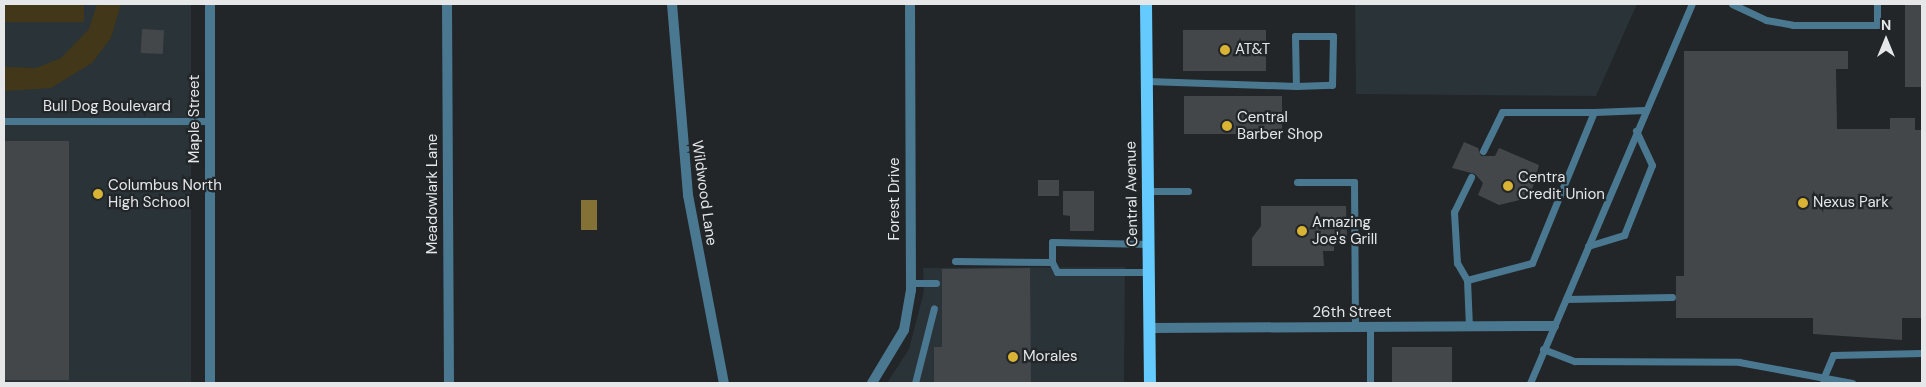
<!DOCTYPE html>
<html>
<head>
<meta charset="utf-8">
<style>
	body { margin:0 }
	#map { position:relative; width:1926px; height:387px; overflow:hidden; background:#222628; font-family:"DM Sans",sans-serif }
	div>[style] { position:absolute }
	.built>* { inset:0; background:#293338; transform-origin:0 0 }
	.green>* { inset:0; background:#423718; transform-origin:0 0 }
	.water>* { inset:0; background:#847136; transform-origin:0 0 }
	.building>* { inset:0; background:#43474a; transform-origin:0 0 }
	.lane>* { height:7px; margin:-3.5px; padding:0 3.5px; transform-origin:3.5px; border-radius:3.5px; background:#4a7891 }
	.street>* { height:10px; margin:-5px; padding:0 5px; transform-origin:5px; border-radius:5px; background:#4a7891 }
	.primary>* { height:12px; margin:-6px; padding:0 6px; transform-origin:6px; border-radius:6px; background:#65cbff }
	.dots>* { width:14px; height:14px; translate:-50% -50%; box-sizing:border-box; border:2px solid #222628; border-radius:50% }
	span { translate:-50% -50%; white-space:nowrap; text-align:center; line-height:1.15; -webkit-text-stroke:4.5px #222628; paint-order:stroke }
	.poi-label { font-size:15px; color:#e5e7e9 }
	.left { translate:0 -50%; text-align:left }
	.street-label { font-size:15px; color:#e5e7e9 }
	.frame { position:absolute; inset:0; border:5px solid #e5e7e9; pointer-events:none }
	.north { position:absolute; left:1861px; top:15px; width:50px; height:50px; -webkit-text-stroke:4px #222628; paint-order:stroke; rotate:0deg; font-size:14px; font-weight:700; line-height:20px; text-align:center; color:#e5e7e9 }
	.north::after { content:''; display:block; margin:auto; width:18px; height:22px; background:#e5e7e9; clip-path:polygon(50% 0,100% 100%,50% 72%,0 100%) }
</style>
</head>
<body>
<div id="map">
	<div class="built">
		<div style="left:4px;top:4px;width:187px;height:379px"></div>
		<div style="clip-path:polygon(1355px 4px,1637px 4px,1596px 96px,1356px 94px)"></div>
		<div style="clip-path:polygon(1125px 267px,1124px 383px,887px 383px,909px 349px,924px 291px,923px 268px)"></div>
	</div>
	<div class="green">
		<div style="left:4px;top:4px;width:80px;height:18px"></div>
		<div style="clip-path:polygon(97px 4px,121px 4px,111px 38px,92px 63px,51px 88px,4px 91px,4px 67px,36px 68px,61px 58px,89px 29px)"></div>
	</div>
	<div class="water">
		<div style="left:597px;top:200px;width:30px;height:16px;rotate:90deg"></div>
	</div>
	<div class="building">
		<div style="left:1905px;top:4px;width:17px;height:83px"></div>
		<div style="left:142px;top:29px;width:22px;height:24px;rotate:3deg"></div>
		<div style="left:1183px;top:30px;width:83px;height:41px"></div>
		<div style="clip-path:polygon(1684px 51px,1848px 51px,1848px 69px,1836px 69px,1837px 129px,1890px 129px,1890px 118px,1915px 118px,1915px 130px,1922px 130px,1922px 318px,1902px 318px,1902px 340px,1813px 334px,1813px 318px,1676px 318px,1676px 276px,1684px 276px)"></div>
		<div style="left:1282px;top:96px;width:38px;height:98px;rotate:90deg"></div>
		<div style="left:69px;top:141px;width:239px;height:65px;rotate:90deg"></div>
		<div style="clip-path:polygon(1464px 142px,1478px 148px,1481px 156px,1495px 156px,1499px 148px,1539px 165px,1532px 190px,1524px 199px,1499px 205px,1478px 195px,1483px 183px,1475px 174px,1452px 168px)"></div>
		<div style="left:1038px;top:180px;width:21px;height:16px"></div>
		<div style="clip-path:polygon(1063px 191px,1094px 191px,1094px 231px,1070px 231px,1070px 216px,1063px 215px)"></div>
		<div style="clip-path:polygon(1261px 206px,1346px 206px,1347px 237px,1334px 237px,1334px 251px,1323px 251px,1324px 266px,1252px 266px,1252px 238px,1261px 226px)"></div>
		<div style="clip-path:polygon(1030px 268px,1031px 383px,934px 383px,934px 347px,942px 347px,942px 269px)"></div>
		<div style="left:1392px;top:347px;width:60px;height:36px"></div>
	</div>
	<div class="lane">
		<div style="left:1732px;top:4px;width:38px;rotate:25deg"></div>
		<div style="left:1766px;top:20px;width:27px;rotate:10deg"></div>
		<div style="left:1793px;top:25px;width:84px"></div>
		<div style="left:1877px;top:25px;width:21px;rotate:-90deg"></div>
		<div style="left:1147px;top:81px;width:149px;rotate:1.9deg"></div>
		<div style="left:1296px;top:86px;width:36px;rotate:-2deg"></div>
		<div style="left:1332px;top:85px;width:49px;rotate:-88.8deg"></div>
		<div style="left:1333px;top:36px;width:38px;rotate:180deg"></div>
		<div style="left:1295px;top:36px;width:50px;rotate:88.9deg"></div>
		<div style="left:4px;top:121px;width:207px"></div>
		<div style="left:1483px;top:151px;width:43px;rotate:-64deg"></div>
		<div style="left:1502px;top:112px;width:92px"></div>
		<div style="left:1297px;top:182px;width:57px"></div>
		<div style="left:1354px;top:182px;width:146px;rotate:89.6deg"></div>
		<div style="left:1148px;top:191px;width:40px"></div>
		<div style="left:1588px;top:246px;width:38px;rotate:-17deg"></div>
		<div style="left:1624px;top:235px;width:75px;rotate:-68.2deg"></div>
		<div style="left:1652px;top:165px;width:38px;rotate:-115deg"></div>
		<div style="left:955px;top:261px;width:97px;rotate:0.6deg"></div>
		<div style="left:1052px;top:262px;width:11px;rotate:63deg"></div>
		<div style="left:1057px;top:272px;width:93px"></div>
		<div style="left:1052px;top:262px;width:20px;rotate:-90deg"></div>
		<div style="left:1052px;top:242px;width:97px;rotate:1.2deg"></div>
		<div style="left:1467px;top:280px;width:20px;rotate:-120deg"></div>
		<div style="left:1457px;top:263px;width:51px;rotate:-93.4deg"></div>
		<div style="left:1454px;top:212px;width:39px;rotate:-64deg"></div>
		<div style="left:911px;top:283px;width:25px"></div>
		<div style="left:1566px;top:299px;width:106px;rotate:-1.1deg"></div>
		<div style="left:1469px;top:327px;width:47px;rotate:-92.4deg"></div>
		<div style="left:1467px;top:280px;width:67px;rotate:-14.7deg"></div>
		<div style="left:1532px;top:263px;width:163px;rotate:-67.7deg"></div>
		<div style="left:1594px;top:112px;width:51px;rotate:-2.2deg"></div>
		<div style="left:1370px;top:328px;width:55px;rotate:90deg"></div>
		<div style="left:1543px;top:349px;width:34px;rotate:21deg"></div>
		<div style="left:1575px;top:361px;width:164px;rotate:0.3deg"></div>
		<div style="left:1739px;top:362px;width:115px;rotate:10.5deg"></div>
		<div style="left:1823px;top:379px;width:26px;rotate:-67deg"></div>
		<div style="left:1833px;top:355px;width:89px;rotate:-1.3deg"></div>
		<div style="left:915px;top:383px;width:77px;rotate:-75.8deg"></div>
		<div style="left:1530px;top:383px;width:412px;rotate:-66.9deg"></div>
	</div>
	<div class="street">
		<div style="left:447px;top:4px;width:379px;rotate:89.7deg"></div>
		<div style="left:672px;top:4px;width:192px;rotate:85.2deg"></div>
		<div style="left:688px;top:195px;width:191px;rotate:79.2deg"></div>
		<div style="left:1151px;top:328px;width:403px;rotate:-0.3deg"></div>
		<div style="left:210px;top:383px;width:379px;rotate:-90deg"></div>
		<div style="left:872px;top:383px;width:62px;rotate:-58.9deg"></div>
		<div style="left:904px;top:330px;width:41px;rotate:-80.1deg"></div>
		<div style="left:911px;top:290px;width:286px;rotate:-90.2deg"></div>
	</div>
	<div class="primary">
		<div style="left:1146px;top:4px;width:379px;rotate:89.4deg"></div>
	</div>
	<div class="dots">
		<div style="left:1225px;top:50px;background:#d9b334"></div>
		<div style="left:1227px;top:126px;background:#d9b334"></div>
		<div style="left:1508px;top:186px;background:#d9b334"></div>
		<div style="left:98px;top:194px;background:#d9b334"></div>
		<div style="left:1803px;top:203px;background:#d9b334"></div>
		<div style="left:1302px;top:231px;background:#d9b334"></div>
		<div style="left:1013px;top:357px;background:#d9b334"></div>
	</div>
	<div class="poi-label">
		<span class="left" style="left:1235px;top:50px">AT&amp;T</span>
		<span class="left" style="left:1237px;top:126px">Central<br>Barber Shop</span>
		<span class="left" style="left:1518px;top:186px">Centra<br>Credit Union</span>
		<span class="left" style="left:108px;top:194px">Columbus North<br>High School</span>
		<span class="left" style="left:1813px;top:203px">Nexus Park</span>
		<span class="left" style="left:1312px;top:231px">Amazing<br>Joe's Grill</span>
		<span class="left" style="left:1023px;top:357px">Morales</span>
	</div>
	<div class="street-label">
		<span style="left:107px;top:107px">Bull Dog Boulevard</span>
		<span style="left:195px;top:119px;rotate:-90deg">Maple Street</span>
		<span style="left:704px;top:193px;rotate:82deg">Wildwood Lane</span>
		<span style="left:433px;top:194px;rotate:-90deg">Meadowlark Lane</span>
		<span style="left:1132px;top:194px;rotate:-91deg">Central Avenue</span>
		<span style="left:895px;top:199px;rotate:-90deg">Forest Drive</span>
		<span style="left:1352px;top:313px">26th Street</span>
	</div>
	<div class="frame"></div>
	<div class="north">N</div>
</div>
</body>
</html>
